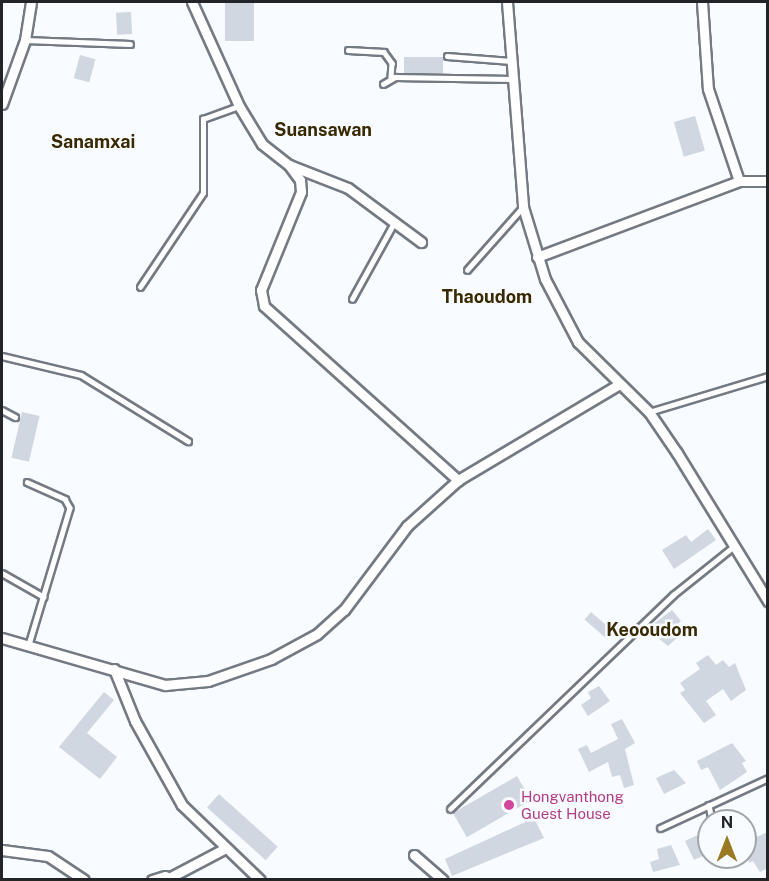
<!DOCTYPE html>
<html>
<head>
<meta charset="utf-8">
<style>
	body { margin:0 }
	#map { position:relative; width:769px; height:881px; overflow:hidden; background:#f8fbff; font-family:"Public Sans",sans-serif }
	div>[style] { position:absolute }
	.building>* { inset:0; background:#d0d7e1; transform-origin:0 0 }
	.roads { filter:drop-shadow(2px 0 #747a83) drop-shadow(-2px 0 #747a83) drop-shadow(0 2px #747a83) drop-shadow(0 -2px #747a83) }
	.service>* { height:4.5px; margin:-2.25px; padding:0 2.25px; transform-origin:2.25px; border-radius:2.25px; background:#fff }
	.minor>* { height:9px; margin:-4.5px; padding:0 4.5px; transform-origin:4.5px; border-radius:4.5px; background:#fff }
	.dots>* { width:16px; height:16px; translate:-50% -50%; box-sizing:border-box; border:3px solid #f8fbff; border-radius:50% }
	span { translate:-50% -50%; white-space:nowrap; text-align:center; line-height:1.15; -webkit-text-stroke:5px #f8fbff; paint-order:stroke }
	.hotel-label { font-size:15px; color:#b23c85 }
	.left { translate:0 -50%; text-align:left }
	.quarter-label { font-size:18px; color:#382900; font-weight:700 }
	.frame { position:absolute; inset:0; border:3px solid #222428; pointer-events:none }
	.north { position:absolute; left:697px; top:809px; width:60px; height:60px; box-sizing:border-box; background:#f8fbff; border:2px solid #a2a5a9; border-radius:50%; rotate:0deg; font-size:16px; font-weight:700; line-height:24px; text-align:center; color:#222428 }
	.north::after { content:''; display:block; margin:auto; width:21px; height:27px; background:#9a7923; clip-path:polygon(50% 0,100% 100%,50% 72%,0 100%) }
</style>
</head>
<body>
<div id="map">
	<div class="building">
		<div style="left:225px;top:2px;width:29px;height:39px"></div>
		<div style="left:131px;top:12px;width:22px;height:15px;rotate:87deg"></div>
		<div style="left:80px;top:55px;width:16px;height:24px;rotate:15deg"></div>
		<div style="left:404px;top:57px;width:39px;height:16px"></div>
		<div style="left:695px;top:116px;width:36px;height:22px;rotate:74deg"></div>
		<div style="left:22px;top:412px;width:18px;height:47px;rotate:13deg"></div>
		<div style="clip-path:polygon(708px 529px,716px 540px,674px 569px,662px 550px,686px 535px,691px 542px)"></div>
		<div style="clip-path:polygon(672px 610px,681px 621px,670px 630px,677px 638px,668px 646px,647px 629px)"></div>
		<div style="left:591px;top:612px;width:30px;height:10px;rotate:41deg"></div>
		<div style="clip-path:polygon(708px 655px,716px 665px,723px 660px,729px 667px,735px 663px,746px 690px,731px 701px,723px 689px,706px 701px,716px 715px,704px 723px,680px 693px,685px 690px,680px 683px,700px 669px,696px 663px)"></div>
		<div style="clip-path:polygon(599px 686px,610px 701px,588px 716px,581px 705px,591px 698px,588px 692px)"></div>
		<div style="clip-path:polygon(104px 692px,114px 700px,87px 733px,117px 757px,100px 779px,59px 747px)"></div>
		<div style="clip-path:polygon(622px 719px,635px 743px,625px 749px,634px 785px,624px 788px,620px 775px,612px 777px,608px 762px,589px 772px,578px 749px,587px 745px,591px 753px,618px 739px,611px 724px)"></div>
		<div style="clip-path:polygon(732px 743px,746px 761px,742px 763px,747px 772px,720px 790px,708px 767px,701px 770px,697px 761px)"></div>
		<div style="clip-path:polygon(674px 770px,686px 783px,664px 794px,656px 778px)"></div>
		<div style="left:517px;top:776px;width:28px;height:74px;rotate:60deg"></div>
		<div style="left:219px;top:794px;width:79px;height:18px;rotate:42deg"></div>
		<div style="clip-path:polygon(534px 818px,544px 838px,452px 876px,445px 859px)"></div>
		<div style="clip-path:polygon(704px 832px,709px 853px,694px 860px,685px 841px)"></div>
		<div style="clip-path:polygon(768px 832px,768px 868px,760px 872px,753px 861px,749px 863px,745px 842px)"></div>
		<div style="clip-path:polygon(671px 845px,680px 865px,653px 872px,650px 862px,659px 859px,657px 849px)"></div>
	</div>
	<div class="roads">
		<div class="service">
			<div style="left:25px;top:40px;width:105px;rotate:2.2deg"></div>
			<div style="left:348px;top:50px;width:36px;rotate:3deg"></div>
			<div style="left:384px;top:52px;width:14px;rotate:54deg"></div>
			<div style="left:392px;top:63px;width:14px;rotate:94deg"></div>
			<div style="left:447px;top:56px;width:64px;rotate:4.5deg"></div>
			<div style="left:383px;top:84px;width:14px;rotate:-30deg"></div>
			<div style="left:395px;top:77px;width:117px;rotate:1deg"></div>
			<div style="left:467px;top:270px;width:84px;rotate:-48.4deg"></div>
			<div style="left:140px;top:287px;width:113px;rotate:-56.2deg"></div>
			<div style="left:203px;top:193px;width:74px;rotate:-90deg"></div>
			<div style="left:203px;top:119px;width:38px;rotate:-20deg"></div>
			<div style="left:352px;top:299px;width:87px;rotate:-61.1deg"></div>
			<div style="left:2px;top:356px;width:81px;rotate:13.5deg"></div>
			<div style="left:81px;top:375px;width:126px;rotate:31.7deg"></div>
			<div style="left:2px;top:410px;width:15px;rotate:28deg"></div>
			<div style="left:649px;top:412px;width:124px;rotate:-16.8deg"></div>
			<div style="left:27px;top:482px;width:42px;rotate:24.1deg"></div>
			<div style="left:65px;top:499px;width:10px;rotate:61deg"></div>
			<div style="left:70px;top:508px;width:143px;rotate:106.7deg"></div>
			<div style="left:2px;top:573px;width:48px;rotate:29.7deg"></div>
			<div style="left:709px;top:805px;width:16px;rotate:79deg"></div>
			<div style="left:450px;top:809px;width:309px;rotate:-43.8deg"></div>
			<div style="left:673px;top:595px;width:77px;rotate:-38.7deg"></div>
			<div style="left:660px;top:828px;width:119px;rotate:-24.8deg"></div>
		</div>
		<div class="minor">
			<div style="left:192px;top:2px;width:114px;rotate:65.7deg"></div>
			<div style="left:239px;top:106px;width:44px;rotate:58.8deg"></div>
			<div style="left:262px;top:144px;width:34px;rotate:38deg"></div>
			<div style="left:289px;top:165px;width:19px;rotate:54deg"></div>
			<div style="left:300px;top:180px;width:12px;rotate:85deg"></div>
			<div style="left:301px;top:192px;width:106px;rotate:112.2deg"></div>
			<div style="left:261px;top:290px;width:16px;rotate:79deg"></div>
			<div style="left:264px;top:306px;width:261px;rotate:41.9deg"></div>
			<div style="left:507px;top:2px;width:206px;rotate:85.5deg"></div>
			<div style="left:523px;top:207px;width:75px;rotate:73deg"></div>
			<div style="left:545px;top:279px;width:71px;rotate:62.4deg"></div>
			<div style="left:578px;top:342px;width:100px;rotate:44.6deg"></div>
			<div style="left:649px;top:412px;width:50px;rotate:55.7deg"></div>
			<div style="left:677px;top:453px;width:174px;rotate:58.4deg"></div>
			<div style="left:702px;top:2px;width:87px;rotate:86.1deg"></div>
			<div style="left:708px;top:89px;width:97px;rotate:71.4deg"></div>
			<div style="left:2px;top:104px;width:68px;rotate:-70.2deg"></div>
			<div style="left:25px;top:40px;width:38px;rotate:-81deg"></div>
			<div style="left:289px;top:165px;width:63px;rotate:21.3deg"></div>
			<div style="left:348px;top:188px;width:91px;rotate:36.5deg"></div>
			<div style="left:537px;top:257px;width:216px;rotate:-20.6deg"></div>
			<div style="left:739px;top:181px;width:29px"></div>
			<div style="left:2px;top:638px;width:170px;rotate:16.1deg"></div>
			<div style="left:165px;top:685px;width:43px;rotate:-5.3deg"></div>
			<div style="left:208px;top:681px;width:67px;rotate:-19.2deg"></div>
			<div style="left:271px;top:659px;width:52px;rotate:-28.5deg"></div>
			<div style="left:317px;top:634px;width:36px;rotate:-42deg"></div>
			<div style="left:344px;top:610px;width:105px;rotate:-53.1deg"></div>
			<div style="left:407px;top:526px;width:69px;rotate:-42deg"></div>
			<div style="left:458px;top:480px;width:186px;rotate:-30.7deg"></div>
			<div style="left:114px;top:669px;width:56px;rotate:68deg"></div>
			<div style="left:135px;top:721px;width:96px;rotate:60.8deg"></div>
			<div style="left:182px;top:805px;width:108px;rotate:43.9deg"></div>
			<div style="left:2px;top:850px;width:46px;rotate:7.4deg"></div>
			<div style="left:48px;top:856px;width:43px;rotate:33.7deg"></div>
			<div style="left:414px;top:855px;width:38px;rotate:41deg"></div>
			<div style="left:152px;top:880px;width:14px;rotate:-17deg"></div>
			<div style="left:165px;top:880px;width:67px;rotate:-27.7deg"></div>
		</div>
	</div>
	<div class="dots">
		<div style="left:509px;top:805px;background:#d1479c"></div>
	</div>
	<div class="hotel-label">
		<span class="left" style="left:521px;top:805px">Hongvanthong<br>Guest House</span>
	</div>
	<div class="quarter-label">
		<span style="left:323px;top:130px">Suansawan</span>
		<span style="left:93px;top:142px">Sanamxai</span>
		<span style="left:487px;top:297px">Thaoudom</span>
		<span style="left:652px;top:630px">Keooudom</span>
	</div>
	<div class="frame"></div>
	<div class="north">N</div>
</div>
</body>
</html>
